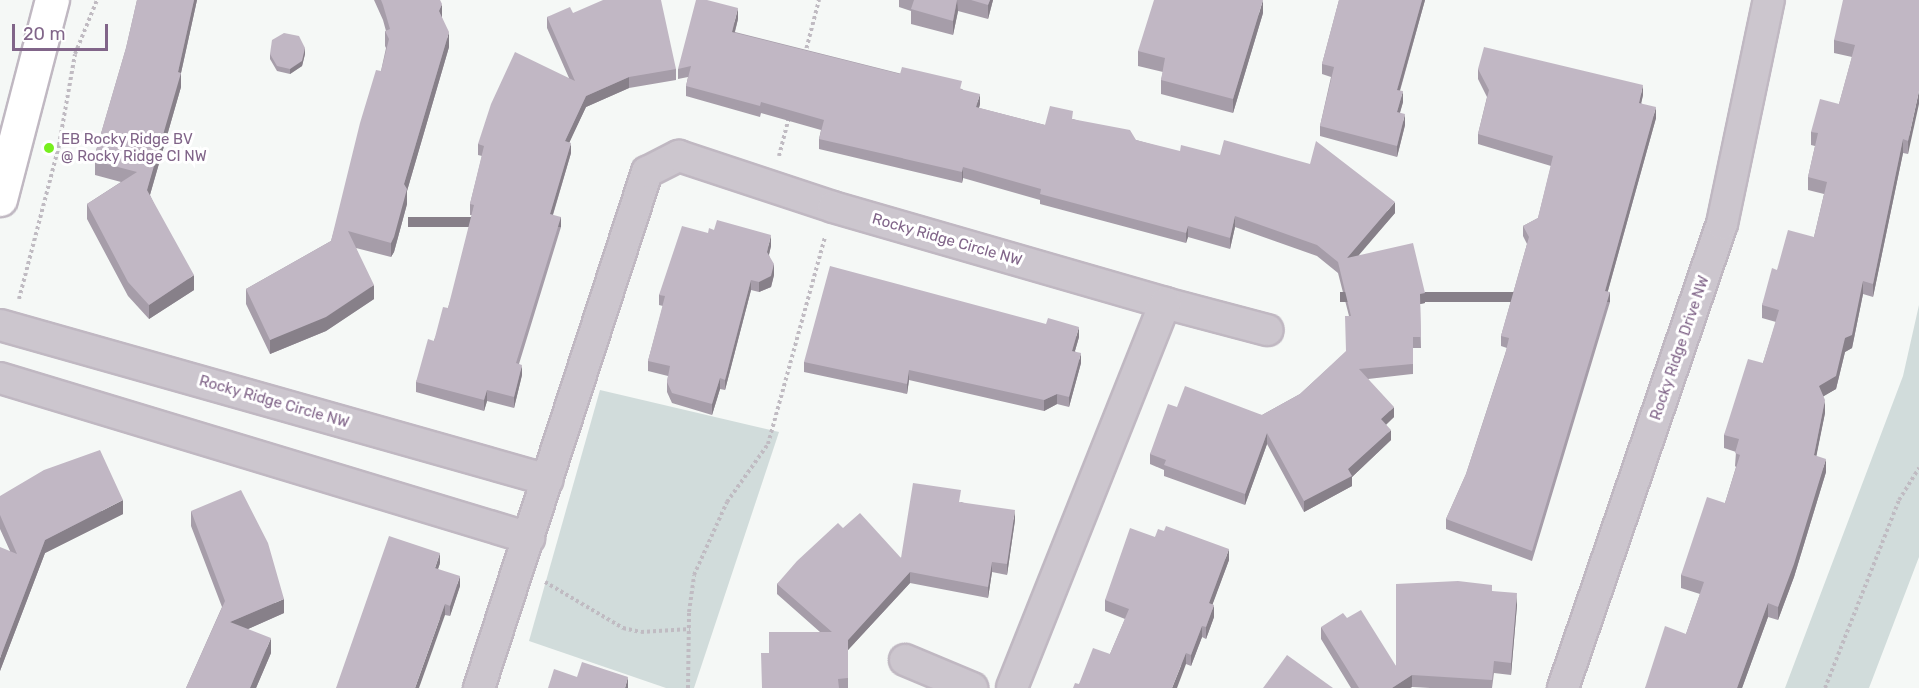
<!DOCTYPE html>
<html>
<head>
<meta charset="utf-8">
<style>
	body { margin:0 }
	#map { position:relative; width:1919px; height:688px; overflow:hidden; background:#f5f8f6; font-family:Rubik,sans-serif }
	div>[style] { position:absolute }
	.green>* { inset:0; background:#d1dcdb }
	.path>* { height:4px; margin-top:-2px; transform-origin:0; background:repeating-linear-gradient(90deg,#c0bbc2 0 3px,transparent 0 6px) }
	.roads { filter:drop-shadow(2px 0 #c0b8c2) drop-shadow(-2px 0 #c0b8c2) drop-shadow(0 2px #c0b8c2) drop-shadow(0 -2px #c0b8c2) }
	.street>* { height:30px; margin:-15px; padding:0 15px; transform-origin:15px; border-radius:15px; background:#ccc6ce }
	.secondary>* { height:33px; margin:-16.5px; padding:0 16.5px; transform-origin:16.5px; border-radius:16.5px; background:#fff }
	.wall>* { inset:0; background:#a69da9 }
	.shaded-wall>* { inset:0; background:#878089; transform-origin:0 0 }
	.building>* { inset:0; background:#c1b7c4 }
	.dots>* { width:16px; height:16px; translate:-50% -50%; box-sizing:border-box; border:3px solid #fff; border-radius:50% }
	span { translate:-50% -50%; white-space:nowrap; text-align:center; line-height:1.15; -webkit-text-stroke:6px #fff; paint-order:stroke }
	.poi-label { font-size:15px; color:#816589 }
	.left { translate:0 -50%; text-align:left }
	.street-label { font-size:15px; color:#816589 }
	.scale { position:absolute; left:12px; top:24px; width:96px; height:27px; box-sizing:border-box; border:3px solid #816589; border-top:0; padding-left:8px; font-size:18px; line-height:21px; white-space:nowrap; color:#816589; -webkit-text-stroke:4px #fff; paint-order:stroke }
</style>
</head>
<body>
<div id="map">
	<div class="green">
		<div style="clip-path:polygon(1919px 305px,1919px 557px,1869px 688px,1785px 688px,1903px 376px)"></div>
		<div style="clip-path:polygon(600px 390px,779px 432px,694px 688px,666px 688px,529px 641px)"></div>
	</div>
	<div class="path">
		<div style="left:805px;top:54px;width:56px;rotate:-75.5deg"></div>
		<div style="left:779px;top:156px;width:40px;rotate:-75.6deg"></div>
		<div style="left:19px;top:299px;width:159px;rotate:-75.4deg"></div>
		<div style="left:59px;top:145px;width:92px;rotate:-80deg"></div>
		<div style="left:75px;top:54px;width:58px;rotate:-67.8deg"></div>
		<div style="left:545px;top:582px;width:91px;rotate:30.5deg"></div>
		<div style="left:623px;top:628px;width:18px;rotate:13deg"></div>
		<div style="left:641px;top:632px;width:49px;rotate:-3.5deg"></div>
		<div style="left:688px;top:688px;width:76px;rotate:-89.2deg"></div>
		<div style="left:689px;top:612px;width:37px;rotate:-82deg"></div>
		<div style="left:694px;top:575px;width:80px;rotate:-65.7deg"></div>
		<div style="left:727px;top:502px;width:71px;rotate:-54.7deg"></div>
		<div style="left:768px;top:444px;width:215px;rotate:-74.6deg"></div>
		<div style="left:1825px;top:688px;width:202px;rotate:-68.5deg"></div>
		<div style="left:1899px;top:500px;width:38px;rotate:-58deg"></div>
	</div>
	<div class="roads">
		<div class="street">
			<div style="left:1165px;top:303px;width:106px;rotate:14.8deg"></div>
			<div style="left:0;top:325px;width:569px;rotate:15.79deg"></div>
			<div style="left:0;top:378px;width:553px;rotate:16.83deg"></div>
			<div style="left:905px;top:660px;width:73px;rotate:22.7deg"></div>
			<div style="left:479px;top:688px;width:543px;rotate:-71.97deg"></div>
			<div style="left:647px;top:172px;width:36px;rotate:-27deg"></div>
			<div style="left:679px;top:156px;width:162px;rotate:18.3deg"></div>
			<div style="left:833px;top:207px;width:346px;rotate:16.1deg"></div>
			<div style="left:1165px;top:303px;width:414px;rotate:111.7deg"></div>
			<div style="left:1563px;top:688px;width:490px;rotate:-71.1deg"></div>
			<div style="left:1722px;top:224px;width:229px;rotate:-78.2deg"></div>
		</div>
		<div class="secondary">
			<div style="left:0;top:199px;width:206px;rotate:-75.4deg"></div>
		</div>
	</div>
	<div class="wall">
		<div style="clip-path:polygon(137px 0,197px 0,181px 73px,181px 87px,150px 195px,194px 290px,149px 319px,128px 296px,87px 219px,87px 204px,121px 182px,95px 175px,95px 154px,126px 48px)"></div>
		<div style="clip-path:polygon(374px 0,440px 0,442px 18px,449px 47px,407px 191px,407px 204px,394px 252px,391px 257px,356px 248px,374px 299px,326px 331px,270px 354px,246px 304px,246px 289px,331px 241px,381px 71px,386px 48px,385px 46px,385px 31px,386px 31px,383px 20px)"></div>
		<div style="clip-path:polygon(899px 0,993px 0,988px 19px,958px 11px,953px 35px,911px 24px,911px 11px,899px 7px)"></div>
		<div style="clip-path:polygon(1339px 0,1425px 0,1400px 91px,1403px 102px,1400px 113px,1405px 125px,1397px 157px,1320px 136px,1320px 126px,1331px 77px,1322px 74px,1322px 64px)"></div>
		<div style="clip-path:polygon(1919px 0,1908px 154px,1903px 153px,1873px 297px,1863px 294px,1852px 348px,1845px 352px,1836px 389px,1823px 396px,1825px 413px,1816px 456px,1826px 472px,1794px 577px,1778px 620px,1768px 617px,1742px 688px,1645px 688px,1686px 634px,1700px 594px,1681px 588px,1681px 575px,1725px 503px,1736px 467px,1735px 466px,1736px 452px,1724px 448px,1724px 435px,1763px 363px,1776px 322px,1762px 318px,1762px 305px,1777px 270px,1814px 237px,1824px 194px,1808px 190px,1808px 177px,1815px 146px,1811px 145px,1811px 132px,1839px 104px,1852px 57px,1834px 53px,1834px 40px)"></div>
		<div style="clip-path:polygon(573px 13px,676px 69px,676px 80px,629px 88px,586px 107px,569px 142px,571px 153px,553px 215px,561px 227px,519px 364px,522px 375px,514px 408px,487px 401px,484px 411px,416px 392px,416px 382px,448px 308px,454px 289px,472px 215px,470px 215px,470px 204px,482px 156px,478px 155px,478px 144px,569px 78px,547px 28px,547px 17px)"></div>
		<div style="clip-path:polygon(1263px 13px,1233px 113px,1161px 94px,1161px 80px,1163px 72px,1138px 66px,1138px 51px)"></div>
		<div style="clip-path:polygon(738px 19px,735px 32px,962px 89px,980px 104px,979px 108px,1045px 125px,1073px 119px,1136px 140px,1395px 213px,1358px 255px,1425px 303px,1420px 304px,1421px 348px,1413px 348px,1413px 374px,1368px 379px,1394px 417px,1386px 425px,1391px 440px,1352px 477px,1352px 486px,1304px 512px,1267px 444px,1245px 505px,1164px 476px,1164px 470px,1150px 464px,1150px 454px,1177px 407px,1262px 415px,1300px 394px,1346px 352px,1349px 316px,1338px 273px,1317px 256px,1235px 227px,1230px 249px,1188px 237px,1186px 243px,1040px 204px,1040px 200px,963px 178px,962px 183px,819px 149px,819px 139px,821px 130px,761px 113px,760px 117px,686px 96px,686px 86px,688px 77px,678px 79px,678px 69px)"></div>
		<div style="clip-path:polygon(270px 54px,305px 54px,302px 66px,290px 74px,277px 71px,270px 59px)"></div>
		<div style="clip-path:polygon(1478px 69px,1643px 95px,1641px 103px,1656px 118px,1608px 291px,1610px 302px,1532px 561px,1446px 529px,1446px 519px,1466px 474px,1507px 348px,1501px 346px,1501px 336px,1527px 244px,1523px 236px,1523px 226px,1538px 218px,1551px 166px,1478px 144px,1478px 134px,1487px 97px,1478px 79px)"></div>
		<div style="clip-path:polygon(708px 233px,771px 246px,769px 255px,774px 275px,771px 287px,759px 292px,751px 290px,725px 390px,720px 389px,712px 415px,672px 403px,667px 392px,667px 382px,668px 376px,648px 371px,648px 361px,663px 306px,659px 305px,659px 295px)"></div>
		<div style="clip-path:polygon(1046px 324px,1079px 337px,1075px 351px,1081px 363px,1069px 407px,1057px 404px,1044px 411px,909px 380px,907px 394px,804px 372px,804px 362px)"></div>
		<div style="clip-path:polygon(0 496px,123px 514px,45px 553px,0 671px,10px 551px,0 529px)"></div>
		<div style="clip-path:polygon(961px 502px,1015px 520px,1007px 575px,992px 572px,988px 598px,910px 583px,848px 650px,848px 688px,762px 688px,769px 653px,820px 632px,777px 594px,777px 584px,843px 528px,901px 558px)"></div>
		<div style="clip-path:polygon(191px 511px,284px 613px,248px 629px,271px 653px,256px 688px,186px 688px,222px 607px,191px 526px)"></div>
		<div style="clip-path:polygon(1164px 531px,1229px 560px,1212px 605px,1214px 617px,1206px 639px,1202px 637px,1191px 666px,1186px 664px,1079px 684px,1110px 654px,1125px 619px,1105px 611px,1105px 600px,1155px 537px)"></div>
		<div style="clip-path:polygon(440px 563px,438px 569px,460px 586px,450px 616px,445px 615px,336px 688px)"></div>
		<div style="clip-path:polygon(1492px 591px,1517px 605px,1511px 675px,1494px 673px,1492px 688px,1430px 688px,1412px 687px,1410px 688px,1351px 688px,1321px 639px,1321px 627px,1396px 666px)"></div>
	</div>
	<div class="shaded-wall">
		<div style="clip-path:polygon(194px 0,197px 0,181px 73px,181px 87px,147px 205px,147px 190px,178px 72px)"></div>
		<div style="clip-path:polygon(957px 0,958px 11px,953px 35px,953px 21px)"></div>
		<div style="clip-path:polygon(990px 0,993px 0,988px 19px,988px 5px)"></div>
		<div style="clip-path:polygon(1263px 0,1263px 13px,1233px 113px,1233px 99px)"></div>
		<div style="clip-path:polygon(1422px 0,1425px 0,1397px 100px,1397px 90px)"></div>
		<div style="clip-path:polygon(442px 4px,442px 19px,439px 11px)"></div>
		<div style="clip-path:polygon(738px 8px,738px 19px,732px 42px,732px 32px)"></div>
		<div style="clip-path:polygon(449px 32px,449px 47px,407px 191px,407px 204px,394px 252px,391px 257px,391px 243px,404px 184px)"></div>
		<div style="clip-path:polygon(305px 48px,305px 54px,302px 66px,290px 74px,290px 69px)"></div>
		<div style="clip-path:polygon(629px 77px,629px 88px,586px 107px,565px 152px,565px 141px,586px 96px)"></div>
		<div style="clip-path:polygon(1643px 85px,1643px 95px,1639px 113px,1639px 103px)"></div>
		<div style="clip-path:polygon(1403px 91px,1403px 102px,1397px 122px,1397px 112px)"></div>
		<div style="clip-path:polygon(1919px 91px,1919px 104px,1908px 154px,1908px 141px)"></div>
		<div style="clip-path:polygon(980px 94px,980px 104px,976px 118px,976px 107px)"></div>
		<div style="clip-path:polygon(1656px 107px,1656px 118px,1605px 301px,1605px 291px)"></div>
		<div style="clip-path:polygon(1405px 114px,1405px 125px,1397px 157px,1397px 146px)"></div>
		<div style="clip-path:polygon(1903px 139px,1903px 153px,1873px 297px,1873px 284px)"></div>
		<div style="clip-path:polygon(571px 143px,571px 153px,550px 224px,550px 214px)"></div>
		<div style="clip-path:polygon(963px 167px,963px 178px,962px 183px,962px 172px)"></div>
		<div style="clip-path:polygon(1395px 202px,1395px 213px,1347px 269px,1347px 258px)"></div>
		<div style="clip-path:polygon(1235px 216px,1235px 227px,1230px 249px,1230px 238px)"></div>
		<div style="left:561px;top:217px;width:10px;height:153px;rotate:90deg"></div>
		<div style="clip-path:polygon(1188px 226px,1188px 237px,1186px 243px,1186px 233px)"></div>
		<div style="clip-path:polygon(771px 235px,771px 246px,767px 262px,767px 252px)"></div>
		<div style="clip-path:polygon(774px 264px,774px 275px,771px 287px,759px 292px,759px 282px)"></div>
		<div style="clip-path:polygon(194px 275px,194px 290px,149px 319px,149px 305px)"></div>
		<div style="clip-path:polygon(751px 280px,751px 290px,725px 390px,725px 380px)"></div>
		<div style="clip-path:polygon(1863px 281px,1863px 294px,1852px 348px,1845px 352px,1836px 389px,1819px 399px,1819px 386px,1845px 338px)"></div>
		<div style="clip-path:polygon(374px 285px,374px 299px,326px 331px,270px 354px,270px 340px)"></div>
		<div style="left:1610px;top:292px;width:10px;height:270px;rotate:90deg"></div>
		<div style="clip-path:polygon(1425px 293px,1425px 303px,1420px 304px,1420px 294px)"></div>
		<div style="clip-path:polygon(1079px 327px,1079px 337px,1072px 361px,1072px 351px)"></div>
		<div style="clip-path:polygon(1081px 353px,1081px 363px,1069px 407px,1069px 397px)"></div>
		<div style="clip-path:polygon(522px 365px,522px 375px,514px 408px,514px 397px)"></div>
		<div style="clip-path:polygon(909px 370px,909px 380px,907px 394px,907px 384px)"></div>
		<div style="clip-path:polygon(720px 378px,720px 389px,712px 415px,712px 404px)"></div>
		<div style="clip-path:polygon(487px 390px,487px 401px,484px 411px,484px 400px)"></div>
		<div style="clip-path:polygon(1057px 394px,1057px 404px,1044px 411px,1044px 400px)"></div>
		<div style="clip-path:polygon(1825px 400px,1825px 413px,1814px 468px,1814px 455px)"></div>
		<div style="clip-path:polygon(1394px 407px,1394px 417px,1381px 429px,1381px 419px)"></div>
		<div style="clip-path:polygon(1391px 430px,1391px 440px,1352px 477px,1352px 486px,1304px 512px,1304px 501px,1348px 469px)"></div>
		<div style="clip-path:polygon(1267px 433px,1267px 444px,1245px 505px,1245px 494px)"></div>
		<div style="clip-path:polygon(1826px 459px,1826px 472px,1794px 577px,1778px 620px,1778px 607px)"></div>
		<div style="clip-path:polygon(123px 500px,123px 514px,45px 553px,0 671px,0 658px,45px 540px)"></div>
		<div style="clip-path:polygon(1015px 510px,1015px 520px,1007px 575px,1007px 564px)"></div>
		<div style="clip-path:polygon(1229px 549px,1229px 560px,1209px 614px,1209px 603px)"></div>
		<div style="clip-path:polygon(440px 553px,440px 563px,435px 578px,435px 568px)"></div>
		<div style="clip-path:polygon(992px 562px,992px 572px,988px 598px,988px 587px)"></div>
		<div style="clip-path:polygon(910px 572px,910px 583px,848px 650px,848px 640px)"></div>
		<div style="clip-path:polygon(460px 576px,460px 586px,450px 616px,450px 606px)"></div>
		<div style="clip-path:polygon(1517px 593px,1517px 605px,1511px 675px,1511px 663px)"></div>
		<div style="clip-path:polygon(284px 599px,284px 613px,230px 637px,230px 622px)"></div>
		<div style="clip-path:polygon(1768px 603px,1768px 617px,1742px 688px,1737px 688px)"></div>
		<div style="clip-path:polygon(445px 604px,445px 615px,419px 688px,415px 688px)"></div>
		<div style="clip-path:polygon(1214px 605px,1214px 617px,1206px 639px,1206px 627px)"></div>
		<div style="clip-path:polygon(1202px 626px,1202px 637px,1191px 666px,1191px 655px)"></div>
		<div style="clip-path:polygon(271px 638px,271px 653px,256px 688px,250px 688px)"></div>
		<div style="clip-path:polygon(1186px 653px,1186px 664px,1177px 688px,1172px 688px)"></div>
		<div style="clip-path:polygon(1412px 675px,1412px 687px,1410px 688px,1392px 688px)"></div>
		<div style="clip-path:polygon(628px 677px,628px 688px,625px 688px)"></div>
	</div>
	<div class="building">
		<div style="clip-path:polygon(137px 0,194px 0,178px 72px,181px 73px,147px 190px,194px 275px,149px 305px,128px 282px,87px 204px,137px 172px,95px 161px,95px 154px,126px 48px)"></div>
		<div style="clip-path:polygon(381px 0,440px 0,442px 4px,439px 11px,449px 32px,404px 184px,407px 189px,394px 237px,391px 243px,348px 231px,374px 285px,326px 317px,270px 340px,246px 289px,331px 241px,360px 123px,376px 70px,381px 71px,389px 39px,385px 31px,390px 29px,383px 5px)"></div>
		<div style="clip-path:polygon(603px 0,661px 0,676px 69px,629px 77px,586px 96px,565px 141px,571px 143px,550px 214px,561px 217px,516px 363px,522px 365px,514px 397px,487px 390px,484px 400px,416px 382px,428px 339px,434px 341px,443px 307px,448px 308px,474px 205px,470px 204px,484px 146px,478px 144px,491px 104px,515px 52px,575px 81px,547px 17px,570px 7px,573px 13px)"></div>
		<div style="clip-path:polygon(696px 0,707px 0,738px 8px,732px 32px,900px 74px,902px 67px,962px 81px,960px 89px,980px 94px,976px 107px,1045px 125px,1050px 106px,1073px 111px,1072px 119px,1130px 130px,1136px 140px,1180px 151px,1181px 145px,1220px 155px,1224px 140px,1310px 164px,1316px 141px,1395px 202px,1347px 258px,1413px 243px,1425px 293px,1420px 294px,1421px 337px,1413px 337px,1413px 364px,1359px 369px,1394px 407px,1381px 419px,1391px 430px,1348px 469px,1352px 476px,1304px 501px,1267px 433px,1245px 494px,1164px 465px,1166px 460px,1150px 454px,1168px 404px,1177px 407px,1185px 386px,1262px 415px,1300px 394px,1346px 351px,1345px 316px,1351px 316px,1338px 262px,1317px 245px,1235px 216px,1230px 238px,1188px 226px,1186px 233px,1040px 194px,1041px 189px,963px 167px,962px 172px,819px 139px,824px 120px,761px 102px,760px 106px,686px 86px,691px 66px,678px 69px)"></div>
		<div style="clip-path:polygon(914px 0,957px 0,953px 21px,911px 9px)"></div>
		<div style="clip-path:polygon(971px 0,990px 0,988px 5px)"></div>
		<div style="clip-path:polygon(1154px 0,1263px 0,1233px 99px,1161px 80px,1165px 58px,1138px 51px)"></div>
		<div style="clip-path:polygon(1339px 0,1422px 0,1397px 90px,1403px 91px,1397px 112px,1405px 114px,1397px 146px,1320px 126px,1334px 67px,1322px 64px)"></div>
		<div style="clip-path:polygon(1843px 0,1919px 0,1919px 91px,1908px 141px,1903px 139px,1873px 284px,1863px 281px,1852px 335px,1845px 338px,1836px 376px,1819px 386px,1825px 400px,1814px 455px,1826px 459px,1794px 564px,1778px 607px,1768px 603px,1737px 688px,1645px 688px,1665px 626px,1686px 634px,1704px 582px,1681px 575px,1707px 497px,1725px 503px,1740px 455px,1735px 453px,1739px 439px,1724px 435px,1748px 359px,1763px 363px,1779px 310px,1762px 305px,1772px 268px,1777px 270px,1788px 230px,1814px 237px,1827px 182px,1808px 177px,1818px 133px,1811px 132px,1820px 99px,1839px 104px,1855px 45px,1834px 40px)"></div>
		<div style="clip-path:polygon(284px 33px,299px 36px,305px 48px,302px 61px,290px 69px,277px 66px,270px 54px,272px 40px)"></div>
		<div style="clip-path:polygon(1484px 47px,1643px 85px,1639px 103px,1656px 107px,1605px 291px,1610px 292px,1532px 551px,1446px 519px,1466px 474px,1505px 355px,1509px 338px,1501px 336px,1529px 237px,1523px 226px,1538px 218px,1553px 156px,1478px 134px,1489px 90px,1478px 69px)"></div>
		<div style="clip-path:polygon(717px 220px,771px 235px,767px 252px,774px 264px,771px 276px,759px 282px,751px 280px,725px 380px,720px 378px,712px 404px,672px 393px,667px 382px,670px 366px,648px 361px,665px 296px,659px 295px,682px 226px,708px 233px,709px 228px,714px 230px)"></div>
		<div style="clip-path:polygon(830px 266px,1046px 324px,1048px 318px,1079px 327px,1072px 351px,1081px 353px,1069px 397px,1057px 394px,1044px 400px,909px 370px,907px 384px,804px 362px)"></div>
		<div style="clip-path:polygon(100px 450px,123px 500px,45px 540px,0 658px,0 547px,17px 554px,0 515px,0 496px,44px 470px)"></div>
		<div style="clip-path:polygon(913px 483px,961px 490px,959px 502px,1015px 510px,1007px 564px,992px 562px,988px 587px,910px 572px,848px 640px,848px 678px,838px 679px,839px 688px,762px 688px,761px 653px,769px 653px,769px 632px,832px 632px,777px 584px,797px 561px,838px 523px,843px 528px,860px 513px,901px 558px)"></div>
		<div style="clip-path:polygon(241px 490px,268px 543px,284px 599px,230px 622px,271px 638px,250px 688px,186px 688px,225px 601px,191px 511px)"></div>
		<div style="clip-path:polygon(1166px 526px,1229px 549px,1209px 603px,1214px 605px,1206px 627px,1202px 626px,1191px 655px,1186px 653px,1172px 688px,1073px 688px,1075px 683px,1079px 684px,1093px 648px,1110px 654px,1129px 609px,1105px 600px,1130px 528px,1155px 537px,1158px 529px,1164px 531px)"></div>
		<div style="clip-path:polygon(389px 536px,440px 553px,435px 568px,460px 576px,450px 606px,445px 604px,415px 688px,336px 688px)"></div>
		<div style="clip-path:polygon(1458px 581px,1492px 585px,1492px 591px,1517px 593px,1511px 663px,1494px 661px,1492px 680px,1412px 675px,1392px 688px,1359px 688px,1321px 627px,1343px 613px,1347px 618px,1361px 610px,1396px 666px,1396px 584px)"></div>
		<div style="clip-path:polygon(1287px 655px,1333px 688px,1263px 688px)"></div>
		<div style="clip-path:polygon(582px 662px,628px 677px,625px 688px,548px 688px,554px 669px,577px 677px)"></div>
	</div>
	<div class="dots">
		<div style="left:49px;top:148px;background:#77ef1e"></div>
	</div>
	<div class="poi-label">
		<span class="left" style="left:61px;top:148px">EB Rocky Ridge BV<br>@ Rocky Ridge CI NW</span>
	</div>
	<div class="street-label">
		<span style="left:947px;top:240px;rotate:16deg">Rocky Ridge Circle NW</span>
		<span style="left:1680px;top:348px;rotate:-71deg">Rocky Ridge Drive NW</span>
		<span style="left:274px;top:402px;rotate:16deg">Rocky Ridge Circle NW</span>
	</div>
	<div class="scale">20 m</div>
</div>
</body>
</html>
